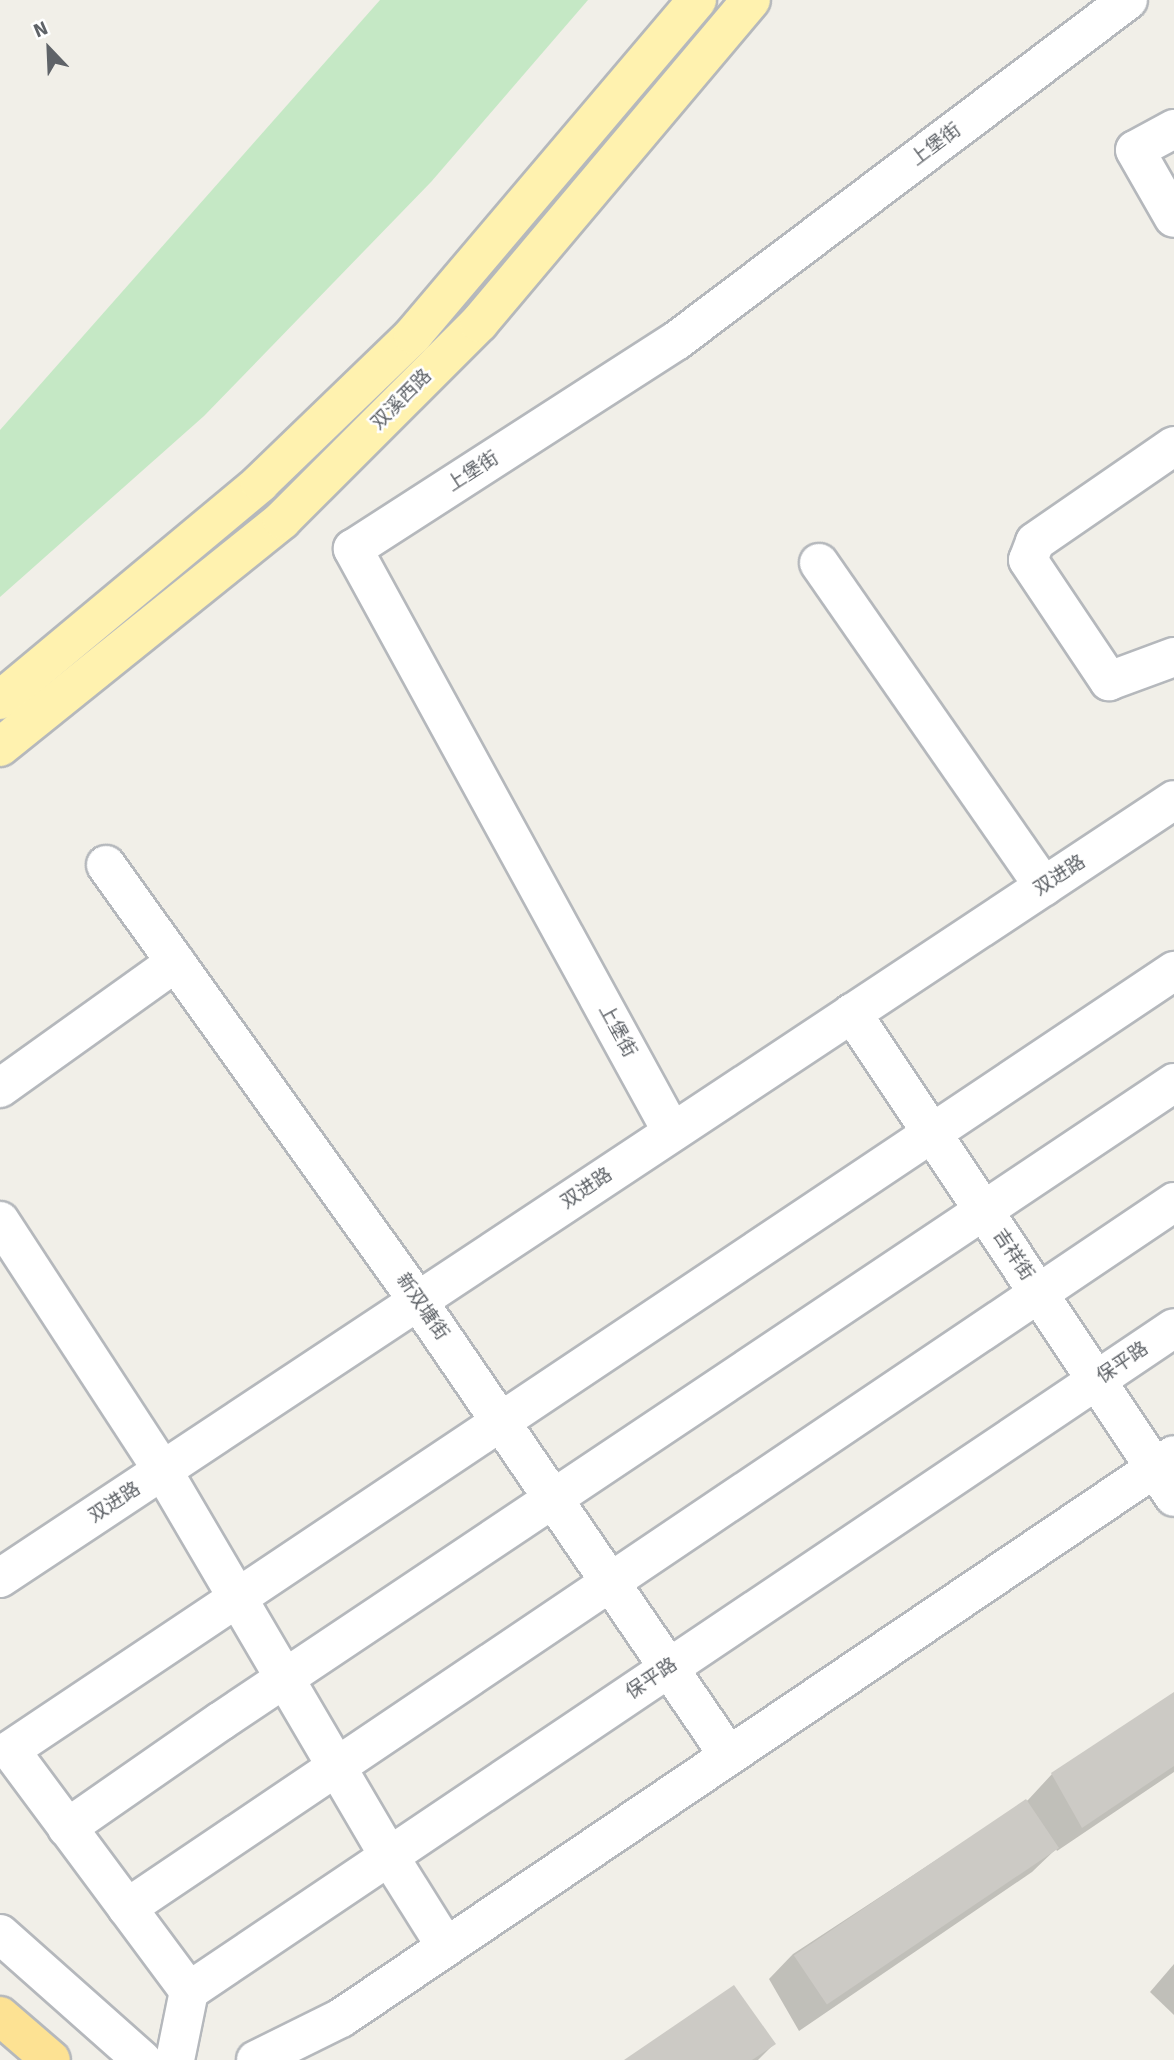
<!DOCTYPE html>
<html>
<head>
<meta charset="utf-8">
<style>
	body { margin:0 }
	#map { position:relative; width:1174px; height:2060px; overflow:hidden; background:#f1efe8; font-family:Signika,"Noto Sans SC",sans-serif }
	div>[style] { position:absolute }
	.green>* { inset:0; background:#c5e8c5 }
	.shadow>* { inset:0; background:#0003 }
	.building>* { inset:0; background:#cccac5; transform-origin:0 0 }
	.roads { filter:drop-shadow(2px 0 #b5b8bc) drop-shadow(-2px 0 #b5b8bc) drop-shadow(0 2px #b5b8bc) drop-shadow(0 -2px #b5b8bc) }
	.minor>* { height:38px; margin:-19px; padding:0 19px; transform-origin:19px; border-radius:19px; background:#fff }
	.major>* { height:38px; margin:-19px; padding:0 19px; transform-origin:19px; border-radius:19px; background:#fff2af }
	.highway>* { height:38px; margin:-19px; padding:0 19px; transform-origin:19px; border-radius:19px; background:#fde293 }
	span { translate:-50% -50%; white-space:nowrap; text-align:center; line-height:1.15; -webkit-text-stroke:5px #fff; paint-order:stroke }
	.street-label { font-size:19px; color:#5f6368 }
	.north { position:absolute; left:14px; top:14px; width:70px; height:70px; -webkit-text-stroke:5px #fff; paint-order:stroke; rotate:337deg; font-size:19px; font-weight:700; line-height:28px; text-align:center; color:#5f6368 }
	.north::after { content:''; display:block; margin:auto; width:24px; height:32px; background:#5f6368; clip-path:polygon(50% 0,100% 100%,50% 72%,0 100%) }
</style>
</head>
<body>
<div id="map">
	<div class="green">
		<div style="clip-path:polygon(380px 0,588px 0,431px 182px,204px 416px,0 597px,0 430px)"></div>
	</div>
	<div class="shadow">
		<div style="clip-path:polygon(1174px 1694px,1174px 1772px,1057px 1851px,1056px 1849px,1032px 1872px,799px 2031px,769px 1979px,793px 1954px,1028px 1800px,1052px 1774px)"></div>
		<div style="clip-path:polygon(1174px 1964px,1174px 2015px,1150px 1992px)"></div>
		<div style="clip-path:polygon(774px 2044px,758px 2060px,627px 2060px)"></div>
	</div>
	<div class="building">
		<div style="clip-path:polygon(1174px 1692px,1174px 1766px,1082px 1828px,1051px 1773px)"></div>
		<div style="left:1026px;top:1799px;width:59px;height:280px;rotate:56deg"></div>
		<div style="clip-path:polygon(734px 1985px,776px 2044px,752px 2060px,624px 2060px)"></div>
	</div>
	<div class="roads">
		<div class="minor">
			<div style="left:1174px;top:129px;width:44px;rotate:151.7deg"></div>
			<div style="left:1135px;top:150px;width:78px;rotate:60.2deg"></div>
			<div style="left:1174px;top:446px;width:169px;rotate:145.4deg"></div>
			<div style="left:1035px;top:542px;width:19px;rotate:111deg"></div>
			<div style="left:1028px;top:560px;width:146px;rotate:56.2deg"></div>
			<div style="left:1109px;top:681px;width:69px;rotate:-20.3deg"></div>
			<div style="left:819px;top:563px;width:394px;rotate:55.2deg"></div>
			<div style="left:106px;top:865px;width:536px;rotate:54.41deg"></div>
			<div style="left:418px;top:1301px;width:551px;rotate:55.65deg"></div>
			<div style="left:852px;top:1013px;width:581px;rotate:56.36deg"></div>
			<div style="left:0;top:1088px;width:216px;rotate:-35.6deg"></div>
			<div style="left:672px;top:1132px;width:665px;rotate:-118.69deg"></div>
			<div style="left:353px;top:549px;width:384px;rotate:-32.8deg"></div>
			<div style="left:676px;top:341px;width:566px;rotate:-37.03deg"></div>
			<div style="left:0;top:1221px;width:298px;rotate:56.9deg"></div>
			<div style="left:163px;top:1471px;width:446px;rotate:59.6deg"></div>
			<div style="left:389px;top:1856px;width:107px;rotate:57.9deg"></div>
			<div style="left:0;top:1578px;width:1408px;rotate:-33.53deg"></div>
			<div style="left:67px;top:1828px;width:188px;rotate:-34.8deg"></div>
			<div style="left:221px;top:1721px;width:1147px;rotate:-33.8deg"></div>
			<div style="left:127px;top:1908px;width:1263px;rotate:-33.99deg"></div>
			<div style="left:0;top:1934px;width:190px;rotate:41.6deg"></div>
			<div style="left:189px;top:1991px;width:300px;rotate:-126.6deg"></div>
			<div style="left:10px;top:1750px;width:1401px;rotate:-33.79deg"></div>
			<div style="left:175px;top:2060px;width:70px;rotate:-78.5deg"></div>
			<div style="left:189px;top:1991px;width:1187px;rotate:-33.94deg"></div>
			<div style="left:256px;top:2060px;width:95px;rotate:-26.3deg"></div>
			<div style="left:341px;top:2018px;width:1005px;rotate:-34.05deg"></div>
		</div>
		<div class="major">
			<div style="left:0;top:700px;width:339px;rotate:-39.8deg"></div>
			<div style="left:260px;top:483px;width:213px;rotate:-44deg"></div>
			<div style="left:413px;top:335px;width:439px;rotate:-49.7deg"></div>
			<div style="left:0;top:747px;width:362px;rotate:-38.8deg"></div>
			<div style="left:282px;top:520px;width:279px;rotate:-45deg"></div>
			<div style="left:479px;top:323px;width:422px;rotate:-49.9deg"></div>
		</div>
		<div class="highway">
			<div style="left:0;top:2016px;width:67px;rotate:40.8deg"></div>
		</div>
	</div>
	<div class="street-label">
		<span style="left:936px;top:145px;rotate:-37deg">上堡街</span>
		<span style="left:402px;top:400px;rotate:-45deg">双溪西路</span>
		<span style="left:473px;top:472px;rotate:-33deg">上堡街</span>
		<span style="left:1060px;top:876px;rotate:-33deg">双进路</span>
		<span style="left:617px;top:1031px;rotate:61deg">上堡街</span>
		<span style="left:587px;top:1189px;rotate:-34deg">双进路</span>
		<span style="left:1013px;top:1255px;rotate:56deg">吉祥街</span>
		<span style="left:422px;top:1307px;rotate:55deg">新双塘街</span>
		<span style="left:1123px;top:1363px;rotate:-34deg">保平路</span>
		<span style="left:115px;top:1503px;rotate:-33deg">双进路</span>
		<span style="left:652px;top:1679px;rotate:-34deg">保平路</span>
	</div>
	<div class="north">N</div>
</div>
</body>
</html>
